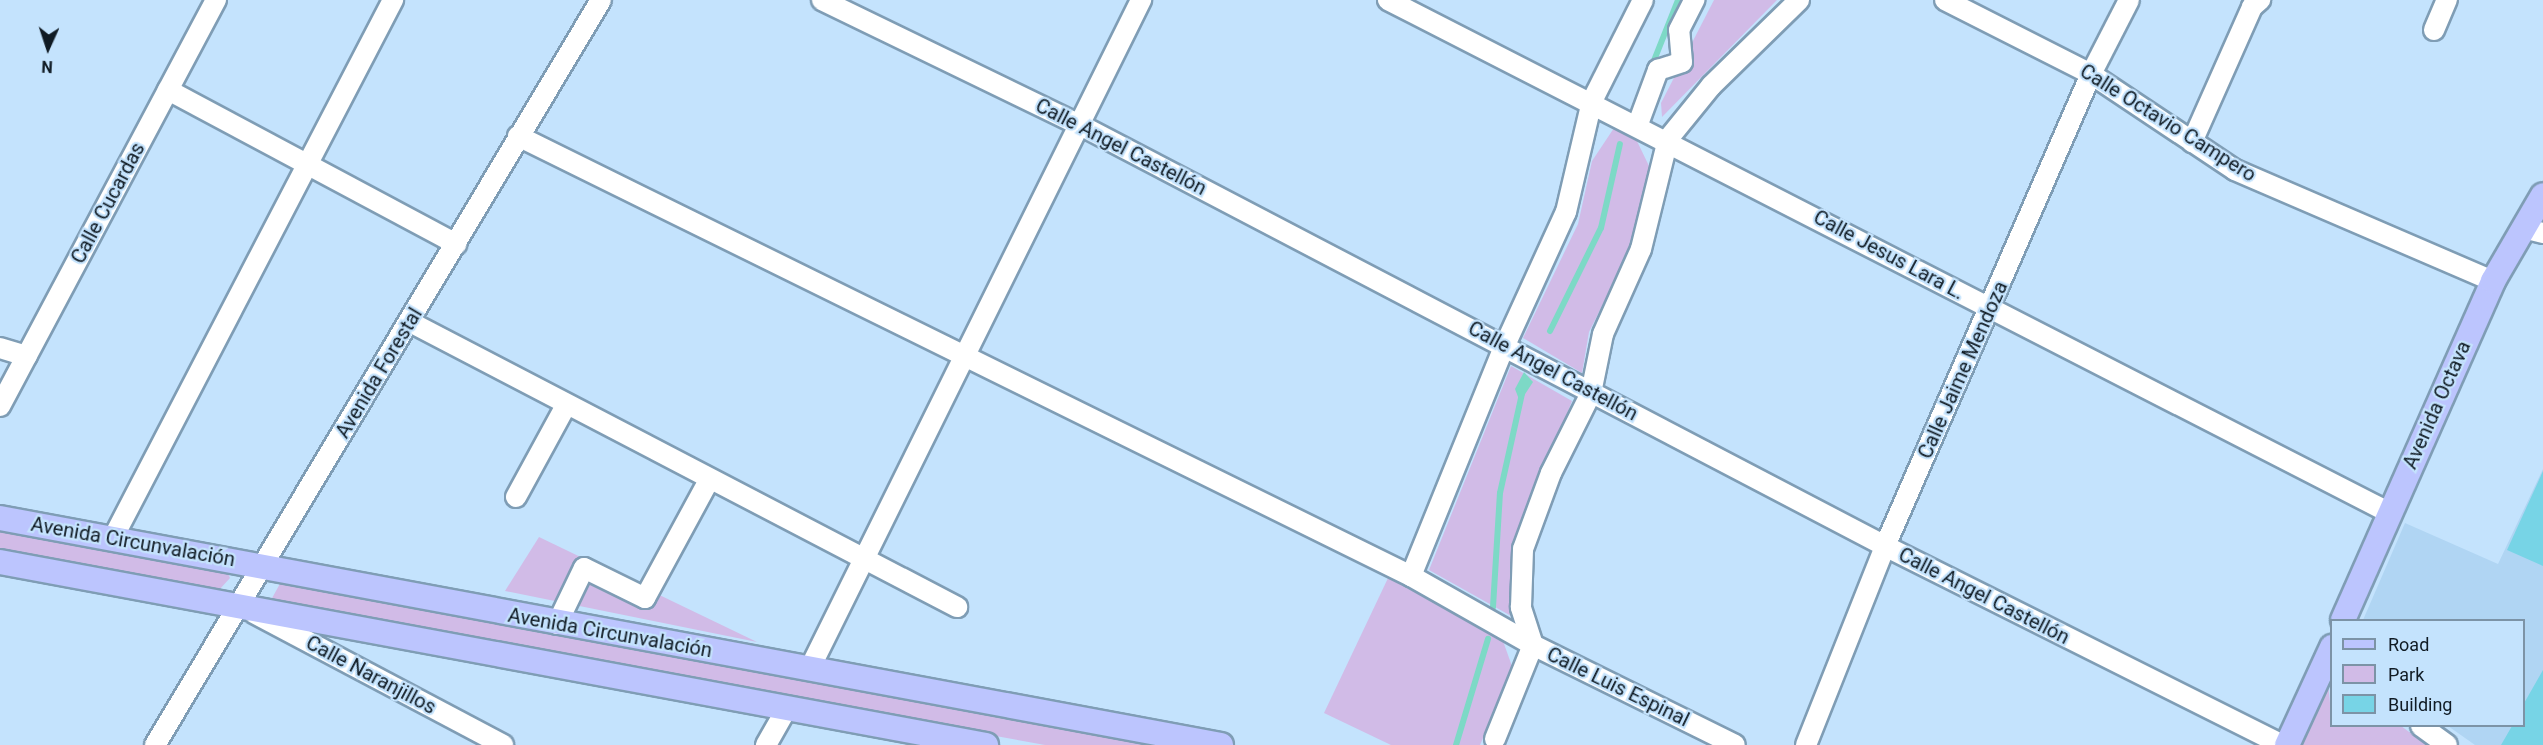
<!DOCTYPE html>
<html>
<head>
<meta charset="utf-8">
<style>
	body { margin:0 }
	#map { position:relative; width:2543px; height:745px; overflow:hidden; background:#c4e3fd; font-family:Roboto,sans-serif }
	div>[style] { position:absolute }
	.built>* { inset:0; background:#b0d5f3 }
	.green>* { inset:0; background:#d1bbe7 }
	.water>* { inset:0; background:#7dd9c6 }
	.stream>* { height:6px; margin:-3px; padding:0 3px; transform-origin:3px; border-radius:3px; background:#7dd9c6 }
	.building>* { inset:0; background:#77d4e6 }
	.roads { filter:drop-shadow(2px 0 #7f9db5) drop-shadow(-2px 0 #7f9db5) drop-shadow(0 2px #7f9db5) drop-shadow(0 -2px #7f9db5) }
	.minor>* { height:20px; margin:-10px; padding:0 10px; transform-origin:10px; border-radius:10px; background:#fff }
	.major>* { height:24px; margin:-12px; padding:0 12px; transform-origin:12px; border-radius:12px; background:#bcc5fe }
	span { translate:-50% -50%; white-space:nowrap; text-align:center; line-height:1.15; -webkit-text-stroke:4.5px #c4e3fd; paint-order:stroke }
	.street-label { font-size:20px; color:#101b24 }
	.legend { position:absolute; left:2330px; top:619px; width:195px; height:108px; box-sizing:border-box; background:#c4e3fd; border:2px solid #7c93a6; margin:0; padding:8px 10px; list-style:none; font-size:18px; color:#101b24 }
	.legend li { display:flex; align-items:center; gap:12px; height:30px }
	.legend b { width:30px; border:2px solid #7c93a6 }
	.north { position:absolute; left:18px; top:18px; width:60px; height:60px; -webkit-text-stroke:4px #c4e3fd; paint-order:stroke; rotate:183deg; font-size:16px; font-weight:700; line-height:24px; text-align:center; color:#101b24 }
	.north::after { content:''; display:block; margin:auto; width:21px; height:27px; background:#101b24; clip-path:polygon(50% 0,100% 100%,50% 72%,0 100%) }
</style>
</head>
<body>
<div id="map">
	<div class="built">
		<div style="clip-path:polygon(2543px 469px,2543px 745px,2475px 745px,2448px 726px,2524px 726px,2524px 620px,2363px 620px,2405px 523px,2498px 564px)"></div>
	</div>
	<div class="green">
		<div style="clip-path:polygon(1714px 0,1777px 0,1662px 117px,1661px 103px)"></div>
		<div style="clip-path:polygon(1614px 128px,1635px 137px,1649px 166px,1647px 194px,1634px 242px,1589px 332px,1582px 373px,1523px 338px,1578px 224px,1592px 161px)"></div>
		<div style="clip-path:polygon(1511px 366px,1572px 401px,1513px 551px,1513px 617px,1429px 570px)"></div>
		<div style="clip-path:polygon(0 527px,226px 569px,230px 578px,219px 590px,0 550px)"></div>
		<div style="clip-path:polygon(539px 537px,757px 642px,505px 591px)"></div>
		<div style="clip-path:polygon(1389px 576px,1503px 641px,1513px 669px,1480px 745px,1391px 745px,1324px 713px)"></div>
		<div style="clip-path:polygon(282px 580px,551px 634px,1163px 745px,1045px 745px,530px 652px,271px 600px)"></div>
		<div style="clip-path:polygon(2328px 680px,2332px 726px,2401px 726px,2427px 745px,2301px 745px)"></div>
	</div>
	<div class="water">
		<div style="clip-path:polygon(1524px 372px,1533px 382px,1520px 402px,1515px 389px)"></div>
	</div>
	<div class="stream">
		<div style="left:1651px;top:68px;width:73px;rotate:-68.3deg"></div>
		<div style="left:1550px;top:331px;width:115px;rotate:-63.7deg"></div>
		<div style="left:1601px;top:228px;width:86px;rotate:-77.3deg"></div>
		<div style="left:1493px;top:607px;width:114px;rotate:-86.5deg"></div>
		<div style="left:1500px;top:493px;width:101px;rotate:-77.5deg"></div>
		<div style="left:1456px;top:745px;width:111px;rotate:-73.2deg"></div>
	</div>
	<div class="building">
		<div style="clip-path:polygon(2543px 471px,2543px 566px,2507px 550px)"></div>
		<div style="clip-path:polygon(2543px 670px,2543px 745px,2501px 745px,2512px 726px,2523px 726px,2523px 705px)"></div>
	</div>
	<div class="roads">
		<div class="minor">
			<div style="left:822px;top:0;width:289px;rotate:25.9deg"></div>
			<div style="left:1082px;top:126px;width:906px;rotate:27.61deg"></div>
			<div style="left:1885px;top:546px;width:444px;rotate:26.6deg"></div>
			<div style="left:1388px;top:0;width:1123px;rotate:27.11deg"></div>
			<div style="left:1945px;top:0;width:164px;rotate:26.9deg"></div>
			<div style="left:2091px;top:74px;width:173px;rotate:33.7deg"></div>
			<div style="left:2235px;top:170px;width:281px;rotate:23.3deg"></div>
			<div style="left:2434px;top:30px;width:33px;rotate:-67deg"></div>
			<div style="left:168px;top:90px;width:327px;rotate:28.1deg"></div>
			<div style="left:1638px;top:124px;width:58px;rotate:-69.7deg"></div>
			<div style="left:1658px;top:70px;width:25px;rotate:-18deg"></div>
			<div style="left:1682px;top:62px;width:32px;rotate:-95deg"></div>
			<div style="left:1679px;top:30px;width:34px;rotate:-63deg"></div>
			<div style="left:518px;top:136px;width:996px;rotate:26.23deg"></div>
			<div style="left:1411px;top:576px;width:140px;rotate:29.5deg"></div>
			<div style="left:1533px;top:645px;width:225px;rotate:26.3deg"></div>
			<div style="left:2192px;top:142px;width:148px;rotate:-66deg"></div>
			<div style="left:2252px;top:7px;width:11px;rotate:-41deg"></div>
			<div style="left:2523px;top:228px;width:21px;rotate:14deg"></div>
			<div style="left:410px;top:322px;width:617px;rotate:27.52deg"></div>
			<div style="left:0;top:348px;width:28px;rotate:17deg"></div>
			<div style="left:0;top:406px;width:460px;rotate:-62deg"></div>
			<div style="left:516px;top:497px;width:102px;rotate:-61.4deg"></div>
			<div style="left:113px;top:538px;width:607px;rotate:-62.51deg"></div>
			<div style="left:1411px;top:576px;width:249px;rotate:-67.9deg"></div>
			<div style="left:1505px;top:345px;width:146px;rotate:-65.4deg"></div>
			<div style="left:1566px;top:212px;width:114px;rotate:-76.8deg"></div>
			<div style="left:1592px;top:101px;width:113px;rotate:-63.2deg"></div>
			<div style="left:254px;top:613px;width:282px;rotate:27.9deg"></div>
			<div style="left:557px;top:624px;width:62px;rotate:-64.3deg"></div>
			<div style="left:584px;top:568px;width:68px;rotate:26.2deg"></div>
			<div style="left:645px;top:598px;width:134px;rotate:-61.5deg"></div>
			<div style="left:810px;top:668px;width:746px;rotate:-63.64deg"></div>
			<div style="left:2421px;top:726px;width:32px;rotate:36deg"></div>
			<div style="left:1495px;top:739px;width:101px;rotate:-68deg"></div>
			<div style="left:1533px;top:645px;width:40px;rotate:-108deg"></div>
			<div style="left:1521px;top:607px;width:58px;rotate:-88deg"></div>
			<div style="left:1523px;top:549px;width:81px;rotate:-69.8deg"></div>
			<div style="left:1551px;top:473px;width:89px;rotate:-63.4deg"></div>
			<div style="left:1591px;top:393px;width:60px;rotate:-78.5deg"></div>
			<div style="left:1603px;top:334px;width:93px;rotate:-65.9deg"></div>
			<div style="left:1641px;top:249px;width:113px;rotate:-76.2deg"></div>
			<div style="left:1668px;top:139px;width:68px;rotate:-50.9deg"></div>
			<div style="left:1711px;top:86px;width:123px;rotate:-44.3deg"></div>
			<div style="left:155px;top:745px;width:868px;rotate:-59.09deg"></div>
			<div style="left:766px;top:745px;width:43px;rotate:-60.4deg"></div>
			<div style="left:1806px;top:745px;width:214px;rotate:-68.3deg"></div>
			<div style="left:1885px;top:546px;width:515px;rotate:-66.42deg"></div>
			<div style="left:2091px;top:74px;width:83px;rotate:-62.8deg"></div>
		</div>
		<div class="major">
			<div style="left:0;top:518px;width:1242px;rotate:10.53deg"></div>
			<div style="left:0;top:562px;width:1003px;rotate:10.51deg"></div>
			<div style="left:2343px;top:620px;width:371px;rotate:-66.1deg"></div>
			<div style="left:2493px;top:281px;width:99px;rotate:-59.8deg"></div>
			<div style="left:2287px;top:745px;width:108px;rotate:-65.3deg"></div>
		</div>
	</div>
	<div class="street-label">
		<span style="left:2168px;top:123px;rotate:32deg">Calle Octavio Campero</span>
		<span style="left:1121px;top:147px;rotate:27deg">Calle Angel Castellón</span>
		<span style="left:108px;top:203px;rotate:-62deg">Calle Cucardas</span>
		<span style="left:1889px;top:255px;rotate:28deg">Calle Jesus Lara L.</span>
		<span style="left:1963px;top:370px;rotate:-66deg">Calle Jaime Mendoza</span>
		<span style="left:1553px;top:371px;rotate:28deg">Calle Angel Castellón</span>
		<span style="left:379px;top:373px;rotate:-59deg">Avenida Forestal</span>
		<span style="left:2437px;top:405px;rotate:-66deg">Avenida Octava</span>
		<span style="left:133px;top:542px;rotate:10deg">Avenida Circunvalación</span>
		<span style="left:1984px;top:596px;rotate:27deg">Calle Angel Castellón</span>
		<span style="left:610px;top:633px;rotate:10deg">Avenida Circunvalación</span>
		<span style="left:371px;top:675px;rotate:28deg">Calle Naranjillos</span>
		<span style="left:1618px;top:687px;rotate:26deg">Calle Luis Espinal</span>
	</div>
	<ul class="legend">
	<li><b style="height:8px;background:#bcc5fe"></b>Road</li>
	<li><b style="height:16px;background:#d1bbe7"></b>Park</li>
	<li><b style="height:16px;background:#77d4e6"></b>Building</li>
	</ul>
	<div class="north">N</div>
</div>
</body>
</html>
